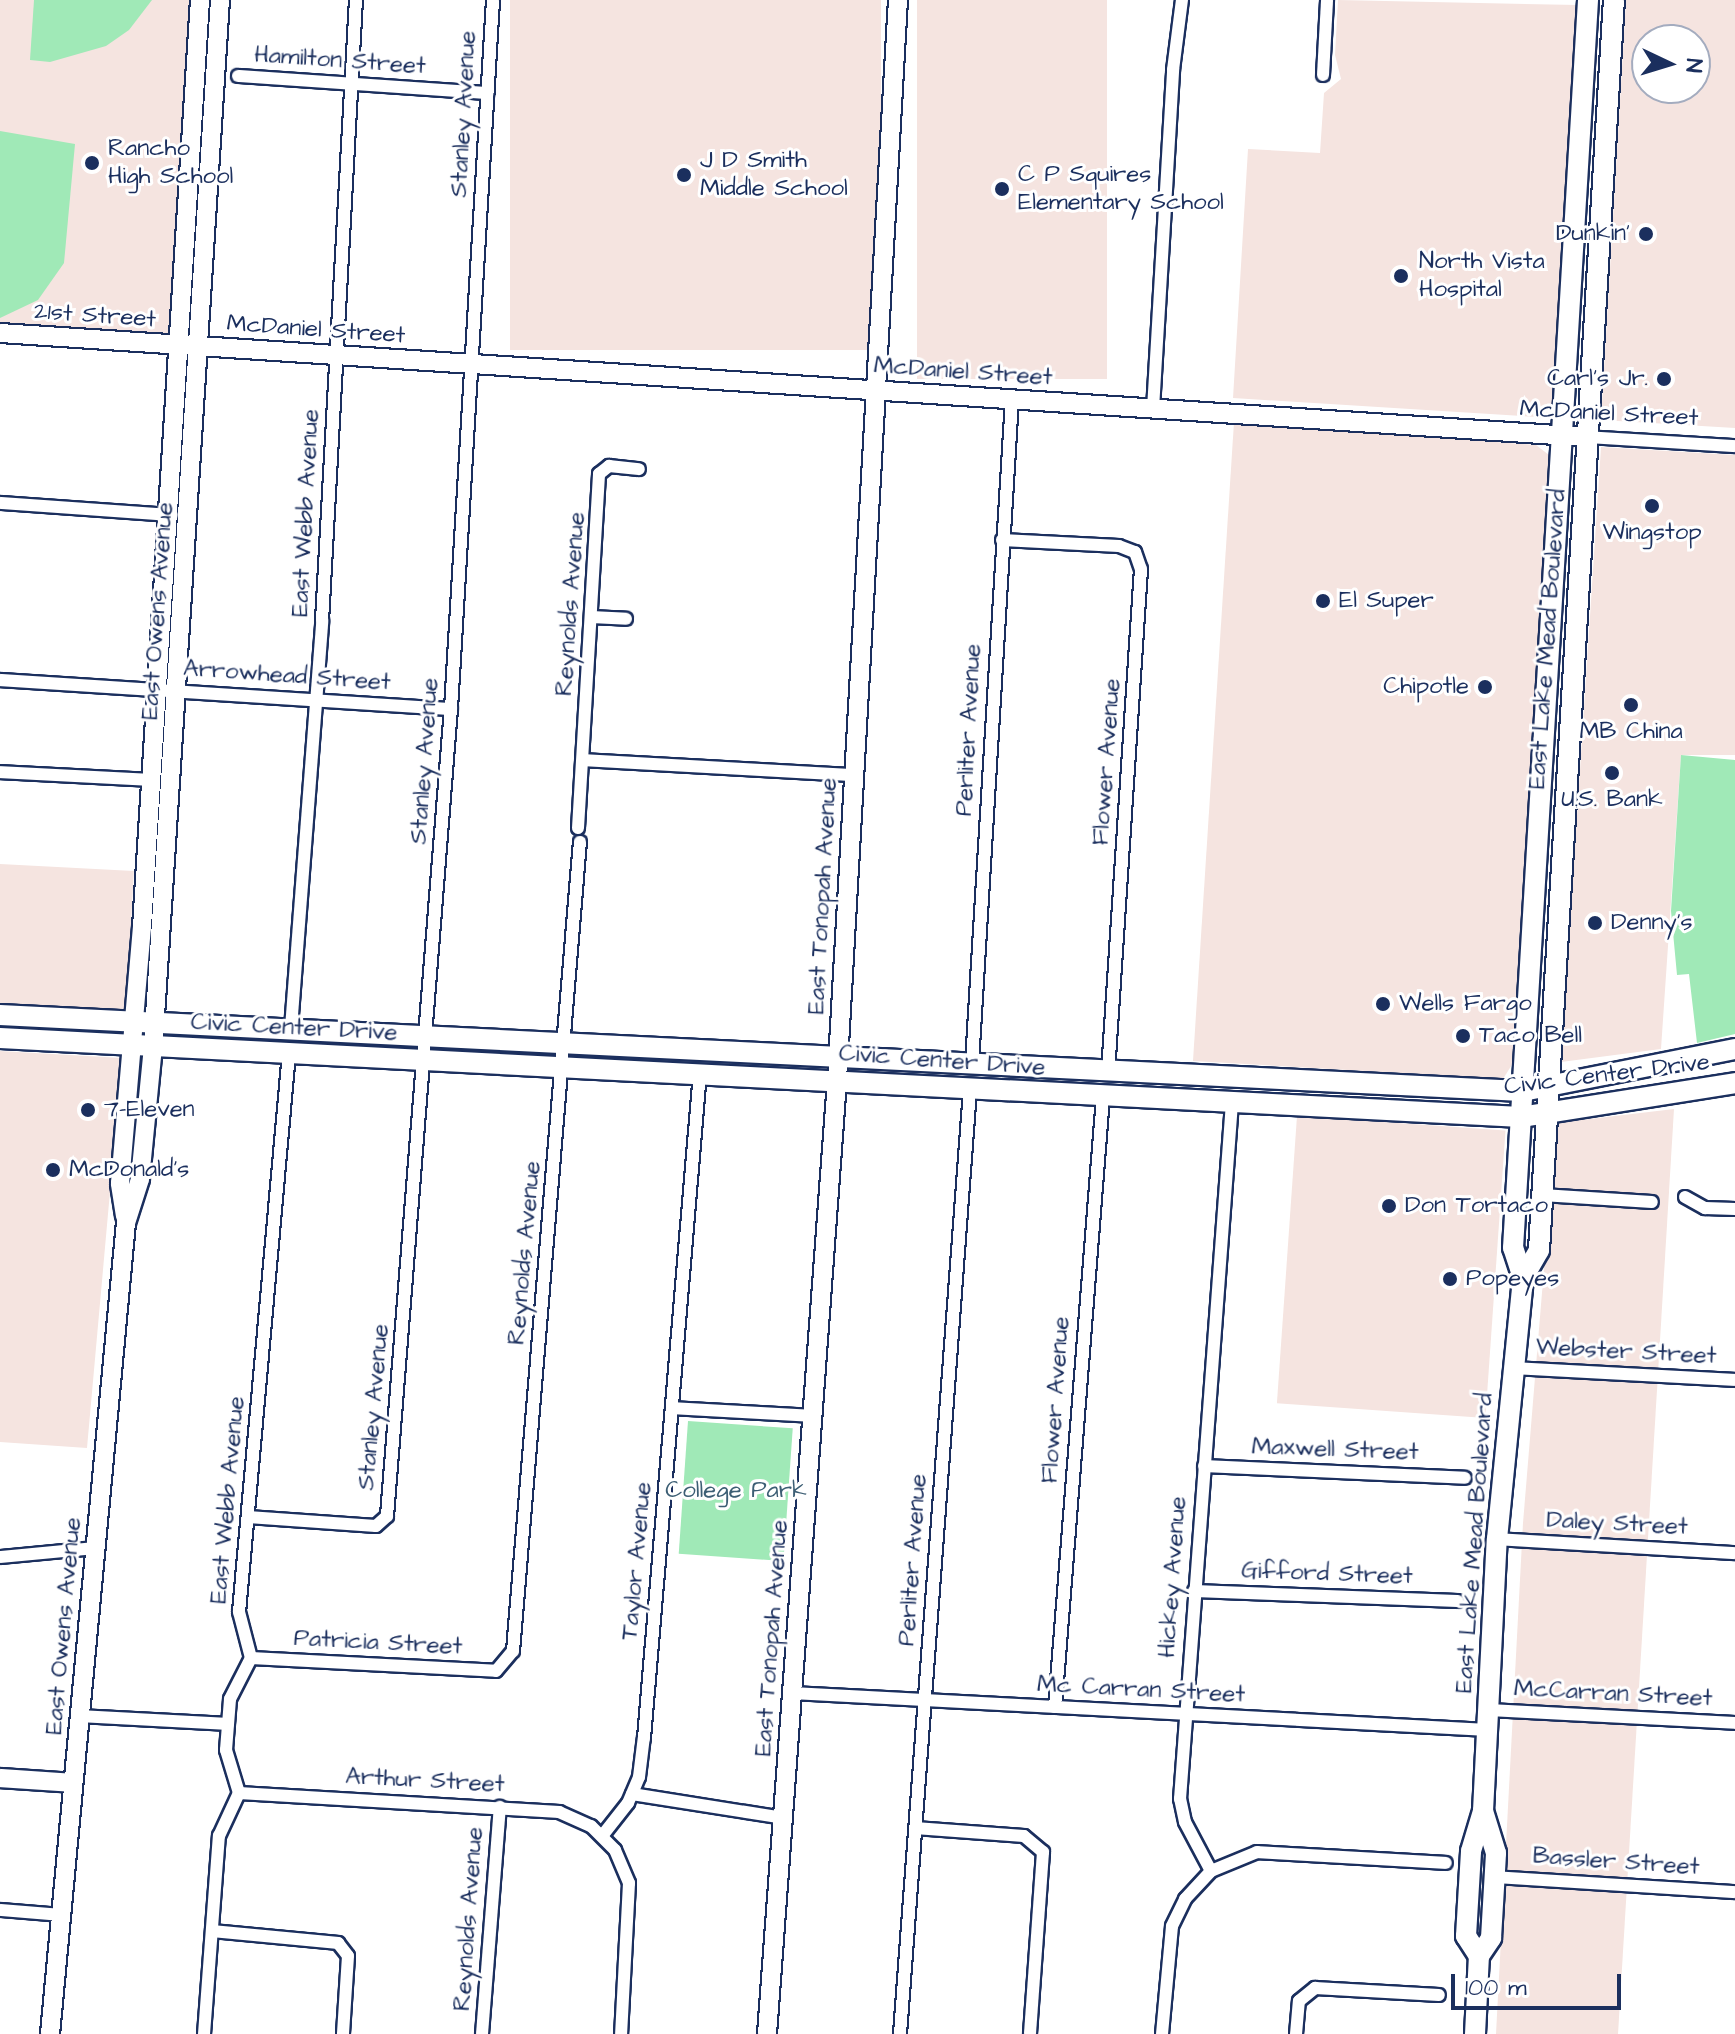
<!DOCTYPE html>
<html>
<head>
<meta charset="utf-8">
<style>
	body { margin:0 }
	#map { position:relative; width:1735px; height:2034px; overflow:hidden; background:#fff; font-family:"Architects Daughter",sans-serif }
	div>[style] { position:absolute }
	.built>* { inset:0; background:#f5e4e0; transform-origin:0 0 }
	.green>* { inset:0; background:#a0e9b7; transform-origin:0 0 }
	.roads { filter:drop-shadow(2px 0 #1b2f5e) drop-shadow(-2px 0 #1b2f5e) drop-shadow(0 2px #1b2f5e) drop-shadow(0 -2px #1b2f5e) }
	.street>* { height:12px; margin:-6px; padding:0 6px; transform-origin:6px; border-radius:6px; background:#fff }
	.secondary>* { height:18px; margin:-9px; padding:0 9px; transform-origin:9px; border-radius:9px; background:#fff }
	.primary>* { height:20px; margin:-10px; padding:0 10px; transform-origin:10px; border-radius:10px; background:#fff }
	.dots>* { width:22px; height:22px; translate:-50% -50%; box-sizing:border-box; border:4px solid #fff; border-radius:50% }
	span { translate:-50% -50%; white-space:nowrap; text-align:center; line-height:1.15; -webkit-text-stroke:6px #fff; paint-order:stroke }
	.street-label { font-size:24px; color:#1b2f5e }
	.poi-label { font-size:24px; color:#1b2f5e }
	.left { translate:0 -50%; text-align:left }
	.right { translate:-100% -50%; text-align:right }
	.park-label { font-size:24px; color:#3c5e74 }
	.north { position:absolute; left:1631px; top:24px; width:80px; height:80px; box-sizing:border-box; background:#fff; border:2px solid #a4acbf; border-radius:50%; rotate:94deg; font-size:22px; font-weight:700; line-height:32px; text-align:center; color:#1b2f5e }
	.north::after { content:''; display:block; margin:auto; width:28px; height:36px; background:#1b2f5e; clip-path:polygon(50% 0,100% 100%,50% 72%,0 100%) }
	.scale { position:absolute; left:1451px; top:1974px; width:170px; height:36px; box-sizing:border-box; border:4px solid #1b2f5e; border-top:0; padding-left:10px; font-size:24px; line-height:28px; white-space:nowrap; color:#1b2f5e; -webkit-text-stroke:6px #fff; paint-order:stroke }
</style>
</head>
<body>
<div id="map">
	<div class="built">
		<div style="clip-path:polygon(0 0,196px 0,172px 337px,0 325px)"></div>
		<div style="left:510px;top:0;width:371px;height:350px"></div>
		<div style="left:917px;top:0;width:190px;height:379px"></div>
		<div style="clip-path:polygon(1338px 0,1578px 5px,1553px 418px,1233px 398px,1248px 149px,1320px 153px,1324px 93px,1341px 79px,1335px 55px)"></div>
		<div style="clip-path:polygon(evenodd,1626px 0,1735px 0,1735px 428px,1601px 420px,1626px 0,1647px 40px,1695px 40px,1695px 88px,1647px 88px,1647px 40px)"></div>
		<div style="clip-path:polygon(1234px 422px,1536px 445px,1549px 455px,1513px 1063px,1503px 1079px,1193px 1061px)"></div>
		<div style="clip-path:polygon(1601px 447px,1735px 455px,1735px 755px,1681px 755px,1661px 1049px,1561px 1062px)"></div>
		<div style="left:0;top:864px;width:134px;height:140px;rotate:3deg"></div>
		<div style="clip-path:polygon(0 1051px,122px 1058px,87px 1448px,0 1442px)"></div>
		<div style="clip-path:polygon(1674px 1109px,1618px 2034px,1496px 2034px,1523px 1523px,1556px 1123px)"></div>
		<div style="left:1297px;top:1116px;width:209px;height:288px;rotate:4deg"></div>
	</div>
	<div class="green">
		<div style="clip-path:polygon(34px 0,152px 0,129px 30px,106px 46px,50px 62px,30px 60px)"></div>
		<div style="clip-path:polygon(0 131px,75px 144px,64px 263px,38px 300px,0 318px)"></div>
		<div style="clip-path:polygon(1681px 755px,1735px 760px,1735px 1034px,1697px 1043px,1689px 974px,1677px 975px,1671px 911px)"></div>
		<div style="left:688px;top:1421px;width:105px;height:133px;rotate:4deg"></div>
	</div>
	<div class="roads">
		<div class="street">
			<div style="left:1323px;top:75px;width:75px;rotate:-86.9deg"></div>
			<div style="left:238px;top:76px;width:250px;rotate:3.9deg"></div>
			<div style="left:1153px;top:409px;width:340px;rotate:-86.6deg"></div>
			<div style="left:1173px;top:70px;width:71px;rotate:-82.7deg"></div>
			<div style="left:1586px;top:437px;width:149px;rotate:3.5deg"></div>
			<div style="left:0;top:503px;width:172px;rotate:4deg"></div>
			<div style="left:1002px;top:540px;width:117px;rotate:2.9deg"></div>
			<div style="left:1119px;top:546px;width:17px;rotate:21deg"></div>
			<div style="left:1135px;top:552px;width:18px;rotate:71deg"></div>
			<div style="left:1141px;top:569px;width:504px;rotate:93.75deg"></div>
			<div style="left:592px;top:617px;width:34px;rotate:3deg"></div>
			<div style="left:0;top:680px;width:452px;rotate:3.7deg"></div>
			<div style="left:583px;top:760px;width:271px;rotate:3.2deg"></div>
			<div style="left:0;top:772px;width:151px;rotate:3deg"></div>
			<div style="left:578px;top:828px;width:355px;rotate:-86.6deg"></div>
			<div style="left:599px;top:474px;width:13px;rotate:-39deg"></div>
			<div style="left:609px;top:466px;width:30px;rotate:6deg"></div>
			<div style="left:291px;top:1028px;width:408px;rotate:-85.6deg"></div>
			<div style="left:322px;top:621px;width:622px;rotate:-86.87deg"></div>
			<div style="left:972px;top:1063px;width:665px;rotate:-86.55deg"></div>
			<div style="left:1542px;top:1195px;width:110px;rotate:3.6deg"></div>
			<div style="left:1685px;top:1197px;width:23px;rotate:29deg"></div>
			<div style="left:1705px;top:1208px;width:30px;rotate:2deg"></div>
			<div style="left:1514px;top:1368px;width:221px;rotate:3.1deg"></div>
			<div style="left:672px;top:1408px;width:141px;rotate:3.2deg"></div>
			<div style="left:1204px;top:1466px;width:261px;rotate:2.6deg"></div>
			<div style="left:248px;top:1517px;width:128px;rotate:4deg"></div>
			<div style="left:376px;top:1526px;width:15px;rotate:-42deg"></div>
			<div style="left:387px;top:1516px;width:810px;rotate:-85.47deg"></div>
			<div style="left:451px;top:709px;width:710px;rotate:-86.61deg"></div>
			<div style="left:1497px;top:1539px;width:238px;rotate:3.4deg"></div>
			<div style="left:0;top:1557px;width:95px;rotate:-5.4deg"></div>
			<div style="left:1194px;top:1591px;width:264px;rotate:2.2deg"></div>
			<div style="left:251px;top:1658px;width:245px;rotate:3deg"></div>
			<div style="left:496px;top:1671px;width:26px;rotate:-50deg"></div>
			<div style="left:513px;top:1651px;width:812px;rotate:-85.27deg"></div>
			<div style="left:792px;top:1693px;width:697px;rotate:3.04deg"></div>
			<div style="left:1055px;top:1707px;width:612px;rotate:-85.5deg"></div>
			<div style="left:1489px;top:1710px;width:246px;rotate:3deg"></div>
			<div style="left:80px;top:1716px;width:148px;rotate:3.1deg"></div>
			<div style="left:239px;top:1793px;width:321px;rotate:3.4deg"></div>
			<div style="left:559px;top:1812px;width:35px;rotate:24deg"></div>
			<div style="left:591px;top:1826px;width:34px;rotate:45deg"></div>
			<div style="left:615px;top:1850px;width:36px;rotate:67deg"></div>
			<div style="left:629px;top:1883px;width:151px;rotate:93deg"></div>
			<div style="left:632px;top:1794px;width:153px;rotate:9deg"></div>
			<div style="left:915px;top:1828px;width:109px;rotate:4.2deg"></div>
			<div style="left:1024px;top:1836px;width:25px;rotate:40deg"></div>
			<div style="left:1043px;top:1852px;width:182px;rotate:94.1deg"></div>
			<div style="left:602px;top:1836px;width:42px;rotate:-51.8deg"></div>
			<div style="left:628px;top:1803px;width:28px;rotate:-67deg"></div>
			<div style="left:639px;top:1777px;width:39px;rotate:-83deg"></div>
			<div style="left:644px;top:1738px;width:668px;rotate:-85.19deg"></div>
			<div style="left:1211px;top:1871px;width:55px;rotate:-118deg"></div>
			<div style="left:1185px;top:1822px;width:24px;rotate:-102deg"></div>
			<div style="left:1180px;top:1799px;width:698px;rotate:-85.73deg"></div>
			<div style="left:1494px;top:1877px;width:241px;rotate:3.6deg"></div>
			<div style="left:0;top:1910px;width:62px;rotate:4.6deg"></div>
			<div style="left:212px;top:1931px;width:127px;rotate:5.4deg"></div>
			<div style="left:338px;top:1943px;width:16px;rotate:52deg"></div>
			<div style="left:348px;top:1956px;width:78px;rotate:93.7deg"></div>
			<div style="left:204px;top:2034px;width:199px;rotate:-85.7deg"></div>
			<div style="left:219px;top:1836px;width:47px;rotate:-65.1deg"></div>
			<div style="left:239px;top:1793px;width:45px;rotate:-106.8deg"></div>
			<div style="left:226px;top:1750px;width:51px;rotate:-85.5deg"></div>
			<div style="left:230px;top:1699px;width:46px;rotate:-62.9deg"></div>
			<div style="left:251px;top:1658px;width:48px;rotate:-104.6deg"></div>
			<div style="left:239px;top:1612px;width:561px;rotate:-84.89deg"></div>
			<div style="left:482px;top:2034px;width:228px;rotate:-85.5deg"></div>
			<div style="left:900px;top:2034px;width:948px;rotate:-85.76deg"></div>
			<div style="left:1162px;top:2034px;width:108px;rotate:-84.7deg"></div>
			<div style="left:1172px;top:1926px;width:30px;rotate:-64deg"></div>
			<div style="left:1185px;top:1899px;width:38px;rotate:-47deg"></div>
			<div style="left:1211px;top:1871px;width:50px;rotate:-22.4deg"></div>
			<div style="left:1257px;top:1852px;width:189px;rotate:3.3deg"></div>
			<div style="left:1296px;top:2034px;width:33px;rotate:-85deg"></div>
			<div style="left:1299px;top:2001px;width:21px;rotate:-39deg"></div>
			<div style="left:1315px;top:1988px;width:124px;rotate:3.2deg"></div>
		</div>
		<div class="secondary">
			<div style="left:0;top:333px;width:1589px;rotate:3.75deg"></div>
			<div style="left:125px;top:1216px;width:33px;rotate:-99deg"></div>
			<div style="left:120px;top:1183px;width:257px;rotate:-85.1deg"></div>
			<div style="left:142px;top:927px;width:929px;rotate:-86.42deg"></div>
			<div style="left:0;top:1778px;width:73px;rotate:3.9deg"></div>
			<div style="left:50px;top:2034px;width:815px;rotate:-84.65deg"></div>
			<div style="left:126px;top:1223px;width:46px;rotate:-72.3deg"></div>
			<div style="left:140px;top:1179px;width:133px;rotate:-84.4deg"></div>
			<div style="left:153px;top:1047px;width:1049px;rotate:-86.34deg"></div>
			<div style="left:767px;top:2034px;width:957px;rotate:-85.8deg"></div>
			<div style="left:837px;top:1080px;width:1082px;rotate:-86.77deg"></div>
		</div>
		<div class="primary">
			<div style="left:0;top:1015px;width:1525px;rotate:2.86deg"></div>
			<div style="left:1523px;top:1091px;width:216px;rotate:-11.2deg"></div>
			<div style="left:0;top:1038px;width:1523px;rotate:2.97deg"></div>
			<div style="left:1521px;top:1117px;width:217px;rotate:-9deg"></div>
			<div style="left:1523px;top:1278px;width:32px;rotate:-108deg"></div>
			<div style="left:1513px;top:1248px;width:1250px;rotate:-86.56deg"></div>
			<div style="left:1479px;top:1956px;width:24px;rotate:-123deg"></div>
			<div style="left:1466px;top:1936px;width:85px;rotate:-86.6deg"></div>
			<div style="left:1471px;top:1851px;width:42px;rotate:-73.3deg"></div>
			<div style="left:1483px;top:1811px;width:272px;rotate:-87.1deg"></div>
			<div style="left:1497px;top:1539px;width:262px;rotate:-84.3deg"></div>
			<div style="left:1523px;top:1278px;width:32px;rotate:-60deg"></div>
			<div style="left:1539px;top:1250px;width:1252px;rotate:-86.57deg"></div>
			<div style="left:1475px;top:2034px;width:78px;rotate:-87.1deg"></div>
			<div style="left:1479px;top:1956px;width:22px;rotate:-56deg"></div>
			<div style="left:1491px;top:1938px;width:85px;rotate:-86.6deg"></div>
			<div style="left:1496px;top:1853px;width:44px;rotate:-107.2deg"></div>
		</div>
	</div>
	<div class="dots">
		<div style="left:92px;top:163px;background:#1b2f5e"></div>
		<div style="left:684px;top:175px;background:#1b2f5e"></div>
		<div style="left:1002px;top:189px;background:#1b2f5e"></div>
		<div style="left:1646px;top:234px;background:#1b2f5e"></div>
		<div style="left:1401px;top:276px;background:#1b2f5e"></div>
		<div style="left:1664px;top:379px;background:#1b2f5e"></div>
		<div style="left:1652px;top:506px;background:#1b2f5e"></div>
		<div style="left:1323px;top:601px;background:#1b2f5e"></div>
		<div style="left:1485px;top:687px;background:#1b2f5e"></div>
		<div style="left:1631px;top:705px;background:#1b2f5e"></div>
		<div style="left:1612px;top:773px;background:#1b2f5e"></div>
		<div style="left:1595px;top:923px;background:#1b2f5e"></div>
		<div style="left:1383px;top:1004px;background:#1b2f5e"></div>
		<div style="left:1463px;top:1036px;background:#1b2f5e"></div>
		<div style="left:88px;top:1110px;background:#1b2f5e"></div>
		<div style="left:53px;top:1170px;background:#1b2f5e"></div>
		<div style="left:1389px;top:1206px;background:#1b2f5e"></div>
		<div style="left:1450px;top:1279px;background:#1b2f5e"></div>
	</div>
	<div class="street-label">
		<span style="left:340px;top:61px;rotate:4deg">Hamilton Street</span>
		<span style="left:464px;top:114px;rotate:-87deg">Stanley Avenue</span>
		<span style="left:95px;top:316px;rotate:4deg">21st Street</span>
		<span style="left:316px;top:330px;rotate:4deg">McDaniel Street</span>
		<span style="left:963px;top:372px;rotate:4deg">McDaniel Street</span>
		<span style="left:1609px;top:414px;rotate:3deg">McDaniel Street</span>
		<span style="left:306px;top:513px;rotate:-87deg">East Webb Avenue</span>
		<span style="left:571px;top:604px;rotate:-86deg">Reynolds Avenue</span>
		<span style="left:158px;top:611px;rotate:-86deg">East Owens Avenue</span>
		<span style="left:1548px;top:639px;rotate:-86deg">East Lake Mead Boulevard</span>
		<span style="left:287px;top:676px;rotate:4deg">Arrowhead Street</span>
		<span style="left:969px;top:730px;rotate:-87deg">Perliter Avenue</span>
		<span style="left:425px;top:761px;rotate:-86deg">Stanley Avenue</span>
		<span style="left:1107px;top:762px;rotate:-86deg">Flower Avenue</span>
		<span style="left:823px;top:896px;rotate:-87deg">East Tonopah Avenue</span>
		<span style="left:294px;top:1028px;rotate:3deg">Civic Center Drive</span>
		<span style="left:942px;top:1061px;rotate:4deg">Civic Center Drive</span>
		<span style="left:1607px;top:1075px;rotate:-7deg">Civic Center Drive</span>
		<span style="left:525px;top:1253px;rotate:-85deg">Reynolds Avenue</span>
		<span style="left:1626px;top:1352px;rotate:3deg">Webster Street</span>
		<span style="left:1056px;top:1400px;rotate:-86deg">Flower Avenue</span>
		<span style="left:374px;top:1407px;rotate:-85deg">Stanley Avenue</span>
		<span style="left:1335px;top:1450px;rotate:2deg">Maxwell Street</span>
		<span style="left:228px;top:1500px;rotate:-85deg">East Webb Avenue</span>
		<span style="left:1617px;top:1524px;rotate:3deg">Daley Street</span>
		<span style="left:1475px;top:1543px;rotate:-86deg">East Lake Mead Boulevard</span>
		<span style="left:913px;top:1560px;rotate:-86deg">Perliter Avenue</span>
		<span style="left:637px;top:1561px;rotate:-85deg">Taylor Avenue</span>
		<span style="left:1327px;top:1574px;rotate:2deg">Gifford Street</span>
		<span style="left:1173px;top:1577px;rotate:-86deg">Hickey Avenue</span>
		<span style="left:64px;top:1626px;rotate:-85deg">East Owens Avenue</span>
		<span style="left:772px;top:1638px;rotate:-86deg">East Tonopah Avenue</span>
		<span style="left:378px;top:1643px;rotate:3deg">Patricia Street</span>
		<span style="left:1141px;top:1690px;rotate:3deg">Mc Carran Street</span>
		<span style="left:1613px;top:1694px;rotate:3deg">McCarran Street</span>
		<span style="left:425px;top:1781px;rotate:3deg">Arthur Street</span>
		<span style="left:1616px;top:1862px;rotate:4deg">Bassler Street</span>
		<span style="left:469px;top:1919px;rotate:-86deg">Reynolds Avenue</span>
	</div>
	<div class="poi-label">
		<span class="left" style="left:108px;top:163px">Rancho<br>High School</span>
		<span class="left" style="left:700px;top:175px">J D Smith<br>Middle School</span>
		<span class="left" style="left:1018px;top:189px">C P Squires<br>Elementary School</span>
		<span class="right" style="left:1630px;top:234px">Dunkin'</span>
		<span class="left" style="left:1419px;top:276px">North Vista<br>Hospital</span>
		<span class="right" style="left:1648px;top:379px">Carl's Jr.</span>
		<span style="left:1652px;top:533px">Wingstop</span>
		<span class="left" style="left:1339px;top:601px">El Super</span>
		<span class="right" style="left:1469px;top:687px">Chipotle</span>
		<span style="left:1631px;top:732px">MB China</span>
		<span style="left:1612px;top:800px">U.S. Bank</span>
		<span class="left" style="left:1611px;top:923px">Denny's</span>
		<span class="left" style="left:1399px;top:1004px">Wells Fargo</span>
		<span class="left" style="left:1479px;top:1036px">Taco Bell</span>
		<span class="left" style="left:104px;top:1110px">7-Eleven</span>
		<span class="left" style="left:69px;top:1170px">McDonald's</span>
		<span class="left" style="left:1405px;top:1206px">Don Tortaco</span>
		<span class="left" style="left:1466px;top:1279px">Popeyes</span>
	</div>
	<div class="park-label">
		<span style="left:736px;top:1491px">College Park</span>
	</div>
	<div class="north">N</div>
	<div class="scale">100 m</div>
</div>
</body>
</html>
